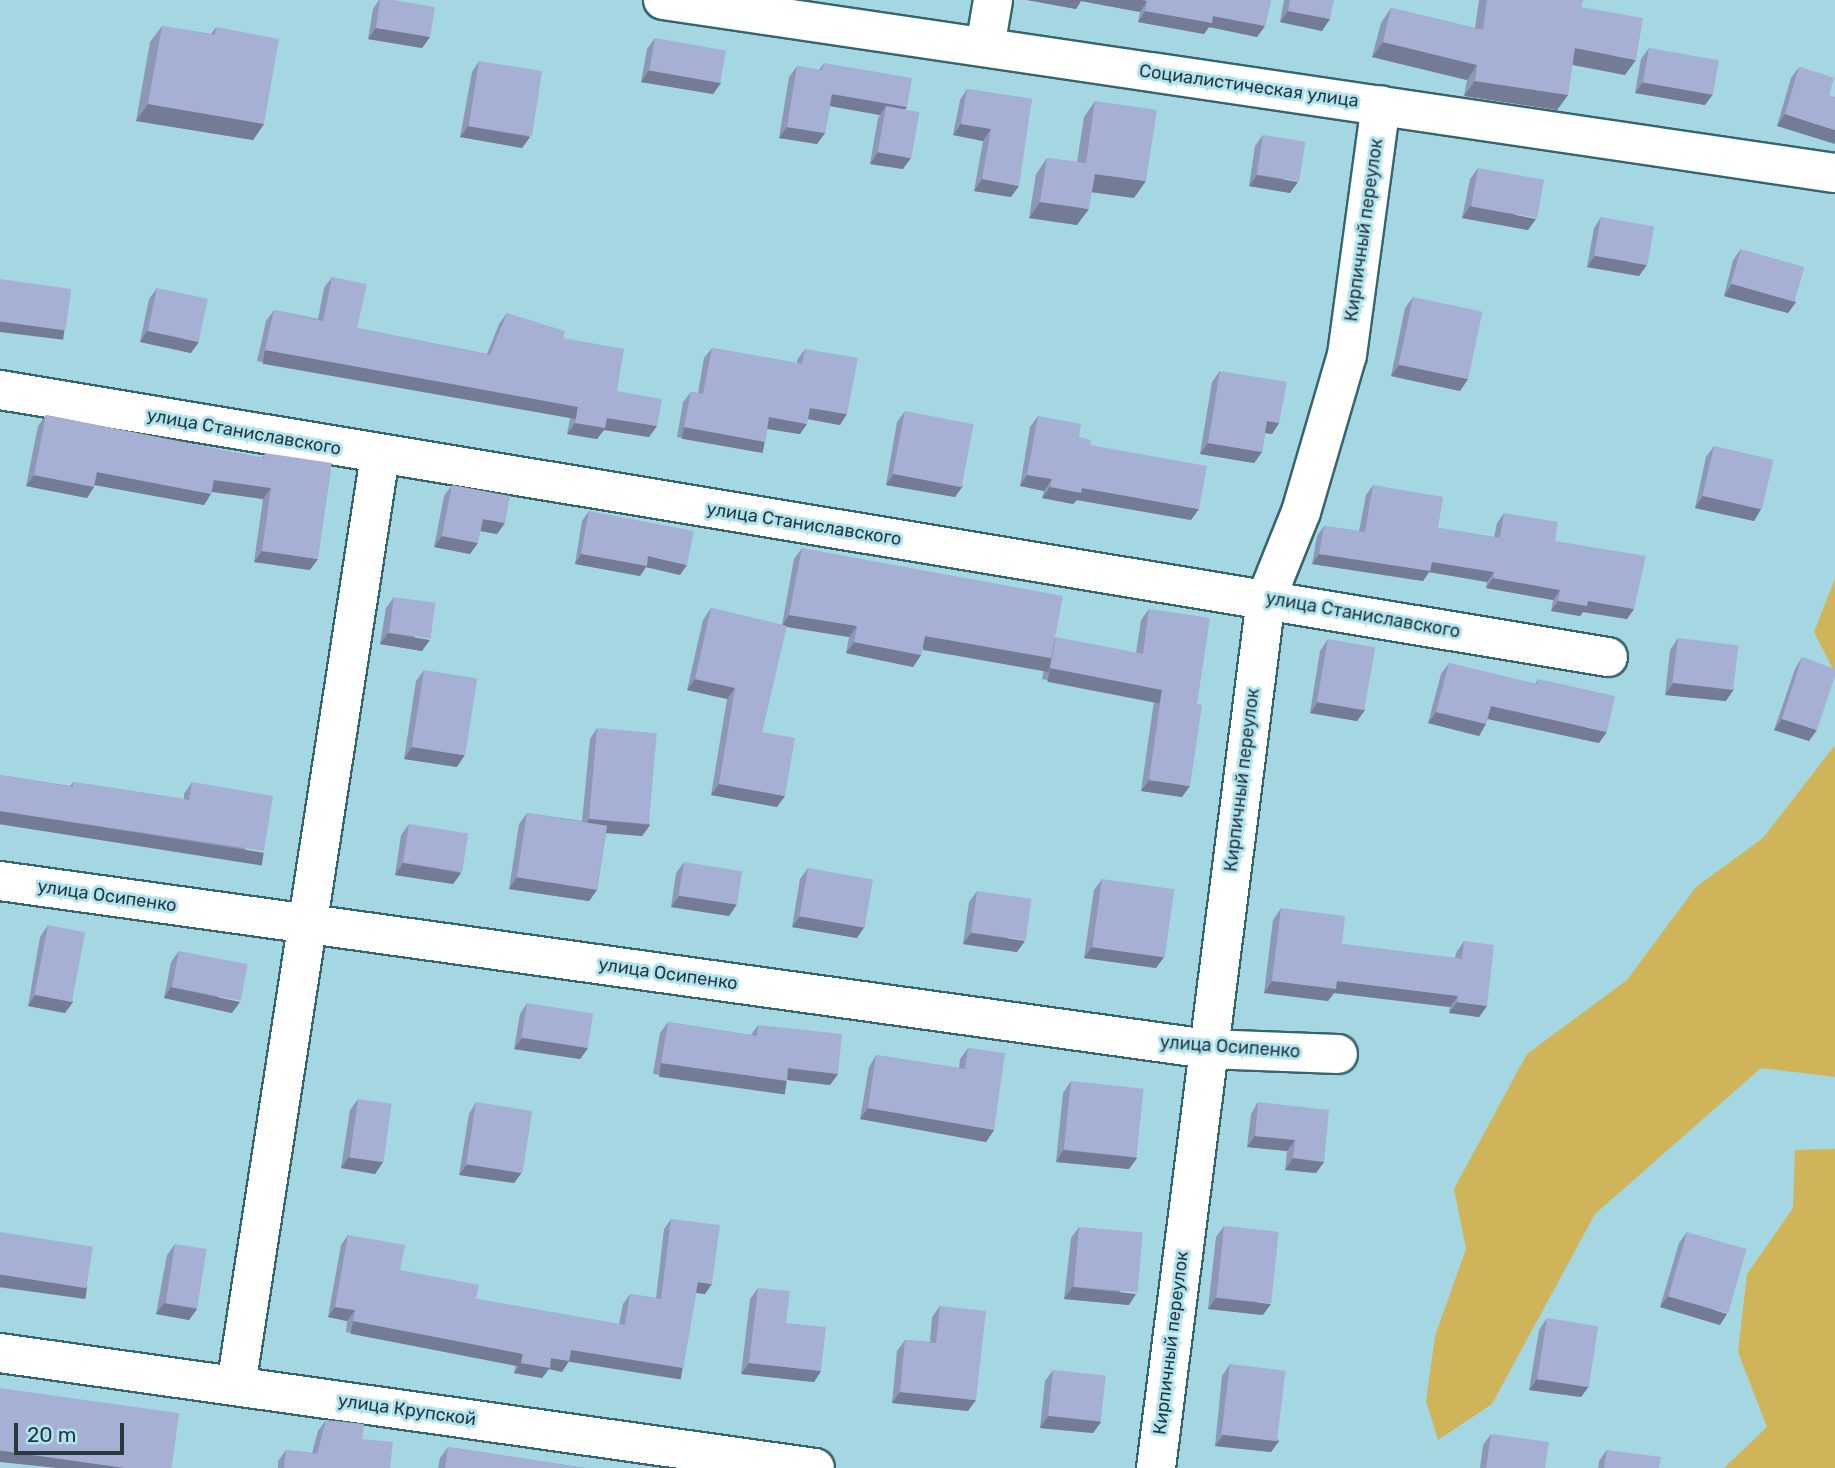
<!DOCTYPE html>
<html>
<head>
<meta charset="utf-8">
<style>
	body { margin:0 }
	#map { position:relative; width:1835px; height:1468px; overflow:hidden; background:#a5d7e2; font-family:Rubik,sans-serif }
	div>[style] { position:absolute }
	.green>* { inset:0; background:#cfb45a }
	.roads { filter:drop-shadow(2px 0 #36656f) drop-shadow(-2px 0 #36656f) drop-shadow(0 2px #36656f) drop-shadow(0 -2px #36656f) }
	.minor>* { height:38px; margin:-19px; padding:0 19px; transform-origin:19px; border-radius:19px; background:#fff }
	.wall>* { inset:0; background:#8f97b7 }
	.shaded-wall>* { inset:0; background:#747b95; transform-origin:0 0 }
	.building>* { inset:0; background:#a6b0d5; transform-origin:0 0 }
	span { translate:-50% -50%; white-space:nowrap; text-align:center; line-height:1.15; -webkit-text-stroke:6px #b2e4ef; paint-order:stroke }
	.street-label { font-size:18px; color:#25393e }
	.scale { position:absolute; left:14px; top:1423px; width:110px; height:32px; box-sizing:border-box; border:4px solid #25393e; border-top:0; padding-left:9px; font-size:21px; line-height:24px; white-space:nowrap; color:#25393e; -webkit-text-stroke:5px #b2e4ef; paint-order:stroke }
</style>
</head>
<body>
<div id="map">
	<div class="green">
		<div style="clip-path:polygon(1835px 579px,1835px 673px,1814px 632px)"></div>
		<div style="clip-path:polygon(1835px 745px,1835px 1077px,1761px 1068px,1595px 1214px,1492px 1404px,1438px 1440px,1426px 1401px,1435px 1336px,1466px 1249px,1454px 1189px,1527px 1054px,1627px 980px,1696px 887px,1763px 838px)"></div>
		<div style="clip-path:polygon(1835px 1149px,1835px 1468px,1724px 1468px,1767px 1427px,1738px 1352px,1747px 1274px,1793px 1208px,1795px 1150px)"></div>
	</div>
	<div class="roads">
		<div class="minor">
			<div style="left:663px;top:0;width:1185px;rotate:8.4deg"></div>
			<div style="left:985px;top:47px;width:48px;rotate:-80.3deg"></div>
			<div style="left:0;top:390px;width:1630px;rotate:9.43deg"></div>
			<div style="left:0;top:881px;width:1219px;rotate:7.92deg"></div>
			<div style="left:1207px;top:1049px;width:131px;rotate:2.2deg"></div>
			<div style="left:0;top:1353px;width:823px;rotate:8.03deg"></div>
			<div style="left:236px;top:1386px;width:941px;rotate:-81.2deg"></div>
			<div style="left:1156px;top:1468px;width:876px;rotate:-82.79deg"></div>
			<div style="left:1266px;top:599px;width:94px;rotate:-68.1deg"></div>
			<div style="left:1301px;top:512px;width:164px;rotate:-73.7deg"></div>
			<div style="left:1347px;top:355px;width:252px;rotate:-82.3deg"></div>
		</div>
	</div>
	<div class="wall">
		<div style="clip-path:polygon(379px 0,393px 0,430px 37px,422px 48px,368px 39px,373px 9px)"></div>
		<div style="clip-path:polygon(1027px 0,1271px 0,1265px 26px,1257px 37px,1209px 27px,1204px 34px,1138px 22px,1140px 12px,1081px 1px,1076px 9px)"></div>
		<div style="clip-path:polygon(1284px 0,1334px 0,1322px 31px,1280px 22px)"></div>
		<div style="clip-path:polygon(1479px 0,1583px 0,1581px 7px,1625px 75px,1572px 65px,1568px 95px,1557px 110px,1464px 96px,1467px 80px,1372px 57px,1381px 23px,1391px 8px,1475px 28px)"></div>
		<div style="clip-path:polygon(162px 26px,211px 34px,216px 27px,264px 124px,253px 140px,136px 121px,150px 42px)"></div>
		<div style="clip-path:polygon(655px 38px,721px 83px,713px 94px,641px 82px,647px 49px)"></div>
		<div style="clip-path:polygon(1649px 48px,1713px 94px,1705px 105px,1635px 93px,1641px 59px)"></div>
		<div style="clip-path:polygon(479px 61px,530px 137px,522px 148px,460px 137px,472px 72px)"></div>
		<div style="clip-path:polygon(824px 63px,907px 107px,905px 109px,903px 169px,870px 164px,878px 118px,880px 115px,830px 106px,825px 133px,817px 144px,779px 138px,789px 77px,797px 66px,819px 70px)"></div>
		<div style="clip-path:polygon(1799px 67px,1834px 78px,1777px 126px,1791px 78px)"></div>
		<div style="clip-path:polygon(967px 89px,1032px 99px,1011px 197px,974px 191px,983px 141px,953px 135px,960px 100px)"></div>
		<div style="clip-path:polygon(1095px 101px,1134px 198px,1092px 192px,1077px 225px,1029px 218px,1036px 174px,1047px 158px,1077px 162px,1084px 117px)"></div>
		<div style="clip-path:polygon(1263px 135px,1290px 193px,1249px 186px,1255px 146px)"></div>
		<div style="clip-path:polygon(1478px 168px,1528px 230px,1462px 218px,1470px 179px)"></div>
		<div style="clip-path:polygon(1601px 217px,1639px 276px,1587px 267px,1594px 228px)"></div>
		<div style="clip-path:polygon(1741px 249px,1796px 302px,1788px 313px,1724px 296px,1733px 260px)"></div>
		<div style="clip-path:polygon(332px 277px,357px 328px,487px 354px,499px 324px,507px 313px,563px 338px,617px 391px,657px 426px,649px 437px,604px 430px,597px 439px,567px 434px,570px 418px,257px 361px,266px 321px,274px 310px,318px 319px,324px 288px)"></div>
		<div style="clip-path:polygon(157px 288px,191px 353px,140px 342px,149px 299px)"></div>
		<div style="clip-path:polygon(1413px 297px,1468px 379px,1460px 391px,1391px 376px,1405px 308px)"></div>
		<div style="clip-path:polygon(712px 348px,797px 363px,797px 360px,805px 349px,840px 425px,808px 419px,800px 434px,767px 429px,765px 442px,758px 452px,677px 437px,683px 402px,691px 392px,698px 393px,704px 358px)"></div>
		<div style="clip-path:polygon(1220px 371px,1279px 423px,1272px 434px,1265px 433px,1262px 452px,1254px 463px,1200px 454px,1212px 382px)"></div>
		<div style="clip-path:polygon(905px 411px,955px 497px,886px 485px,897px 422px)"></div>
		<div style="clip-path:polygon(46px 415px,262px 458px,265px 453px,310px 570px,254px 562px,263px 499px,212px 492px,204px 505px,95px 485px,87px 498px,26px 486px,38px 426px)"></div>
		<div style="clip-path:polygon(1038px 416px,1079px 437px,1090px 445px,1191px 520px,1077px 500px,1073px 504px,1042px 498px,1044px 491px,1020px 486px,1030px 427px)"></div>
		<div style="clip-path:polygon(1714px 446px,1761px 509px,1754px 521px,1695px 508px,1706px 457px)"></div>
		<div style="clip-path:polygon(452px 485px,505px 523px,497px 534px,480px 531px,470px 554px,434px 547px,444px 496px)"></div>
		<div style="clip-path:polygon(1373px 485px,1438px 528px,1494px 537px,1497px 523px,1504px 513px,1555px 541px,1634px 609px,1627px 619px,1583px 612px,1580px 616px,1551px 611px,1553px 600px,1486px 588px,1487px 582px,1429px 572px,1423px 581px,1312px 564px,1317px 536px,1324px 526px,1359px 531px,1366px 495px)"></div>
		<div style="clip-path:polygon(589px 511px,680px 575px,646px 567px,640px 576px,575px 564px,582px 521px)"></div>
		<div style="clip-path:polygon(802px 548px,1055px 638px,1136px 653px,1141px 620px,1149px 609px,1182px 797px,1141px 791px,1154px 701px,1042px 679px,1044px 669px,1044px 670px,922px 648px,921px 655px,913px 667px,846px 653px,849px 637px,786px 627px,762px 732px,777px 807px,711px 795px,727px 699px,687px 690px,703px 620px,711px 608px,782px 625px,794px 559px)"></div>
		<div style="clip-path:polygon(394px 597px,422px 651px,380px 644px,386px 608px)"></div>
		<div style="clip-path:polygon(1678px 638px,1726px 701px,1665px 695px,1670px 650px)"></div>
		<div style="clip-path:polygon(1328px 639px,1365px 710px,1357px 721px,1310px 713px,1320px 651px)"></div>
		<div style="clip-path:polygon(1802px 657px,1809px 741px,1774px 730px,1795px 669px)"></div>
		<div style="clip-path:polygon(1449px 663px,1535px 684px,1538px 679px,1599px 743px,1488px 719px,1479px 736px,1428px 723px,1441px 674px)"></div>
		<div style="clip-path:polygon(424px 670px,457px 767px,404px 759px,416px 681px)"></div>
		<div style="clip-path:polygon(597px 728px,650px 825px,642px 836px,606px 833px,597px 890px,589px 901px,509px 889px,519px 824px,527px 813px,582px 821px,590px 739px)"></div>
		<div style="clip-path:polygon(0 775px,70px 786px,73px 782px,184px 799px,184px 794px,192px 782px,256px 862px,0 824px)"></div>
		<div style="clip-path:polygon(409px 824px,461px 873px,453px 884px,395px 875px,401px 835px)"></div>
		<div style="clip-path:polygon(684px 862px,737px 904px,729px 916px,671px 907px,676px 873px)"></div>
		<div style="clip-path:polygon(808px 868px,857px 938px,792px 927px,800px 879px)"></div>
		<div style="clip-path:polygon(1102px 879px,1164px 957px,1156px 968px,1084px 958px,1094px 890px)"></div>
		<div style="clip-path:polygon(977px 891px,1017px 952px,963px 944px,969px 902px)"></div>
		<div style="clip-path:polygon(1281px 908px,1342px 944px,1455px 958px,1456px 953px,1464px 941px,1487px 1006px,1479px 1017px,1449px 1013px,1450px 1007px,1334px 993px,1328px 1001px,1264px 993px,1273px 920px)"></div>
		<div style="clip-path:polygon(48px 925px,73px 1002px,65px 1013px,28px 1006px,40px 937px)"></div>
		<div style="clip-path:polygon(179px 951px,232px 1013px,164px 998px,171px 962px)"></div>
		<div style="clip-path:polygon(527px 1003px,588px 1048px,580px 1059px,514px 1049px,520px 1014px)"></div>
		<div style="clip-path:polygon(668px 1022px,751px 1035px,758px 1025px,838px 1074px,830px 1085px,787px 1080px,779px 1092px,653px 1074px,660px 1033px)"></div>
		<div style="clip-path:polygon(968px 1048px,994px 1130px,986px 1142px,860px 1119px,869px 1067px,876px 1055px,959px 1068px,960px 1059px)"></div>
		<div style="clip-path:polygon(1071px 1081px,1137px 1158px,1129px 1169px,1056px 1162px,1063px 1093px)"></div>
		<div style="clip-path:polygon(358px 1099px,383px 1162px,375px 1174px,341px 1168px,350px 1110px)"></div>
		<div style="clip-path:polygon(476px 1102px,522px 1172px,514px 1183px,459px 1175px,469px 1114px)"></div>
		<div style="clip-path:polygon(1258px 1102px,1324px 1162px,1316px 1173px,1285px 1170px,1287px 1151px,1247px 1147px,1251px 1114px)"></div>
		<div style="clip-path:polygon(671px 1219px,705px 1294px,696px 1293px,683px 1368px,676px 1378px,569px 1361px,562px 1372px,549px 1369px,542px 1378px,514px 1373px,516px 1364px,346px 1332px,347px 1321px,328px 1317px,341px 1245px,348px 1235px,400px 1270px,476px 1299px,619px 1324px,623px 1304px,630px 1294px,656px 1298px,664px 1229px)"></div>
		<div style="clip-path:polygon(1224px 1226px,1263px 1315px,1208px 1309px,1216px 1237px)"></div>
		<div style="clip-path:polygon(1079px 1227px,1129px 1305px,1064px 1299px,1071px 1238px)"></div>
		<div style="clip-path:polygon(1687px 1232px,1720px 1325px,1660px 1307px,1679px 1243px)"></div>
		<div style="clip-path:polygon(175px 1244px,197px 1309px,189px 1320px,156px 1314px,167px 1255px)"></div>
		<div style="clip-path:polygon(758px 1288px,786px 1323px,821px 1371px,814px 1382px,741px 1374px,750px 1299px)"></div>
		<div style="clip-path:polygon(940px 1306px,968px 1411px,892px 1403px,897px 1351px,905px 1340px,930px 1342px,932px 1317px)"></div>
		<div style="clip-path:polygon(1547px 1318px,1589px 1386px,1581px 1397px,1529px 1390px,1539px 1330px)"></div>
		<div style="clip-path:polygon(1230px 1364px,1279px 1441px,1271px 1452px,1215px 1446px,1222px 1376px)"></div>
		<div style="clip-path:polygon(1053px 1370px,1101px 1422px,1093px 1433px,1040px 1428px,1045px 1381px)"></div>
		<div style="clip-path:polygon(326px 1420px,362px 1439px,390px 1468px,278px 1468px,278px 1461px,286px 1450px,312px 1453px,318px 1431px)"></div>
		<div style="clip-path:polygon(1491px 1434px,1545px 1468px,1480px 1468px,1483px 1445px)"></div>
		<div style="clip-path:polygon(448px 1447px,585px 1468px,438px 1468px,440px 1458px)"></div>
		<div style="clip-path:polygon(1607px 1450px,1659px 1468px,1598px 1468px,1599px 1461px)"></div>
	</div>
	<div class="shaded-wall">
		<div style="clip-path:polygon(1027px 0,1143px 0,1147px 1px,1140px 12px,1081px 1px,1076px 9px)"></div>
		<div style="clip-path:polygon(1145px 11px,1213px 16px,1265px 26px,1257px 37px,1209px 27px,1204px 34px,1138px 22px)"></div>
		<div style="clip-path:polygon(1288px 11px,1330px 19px,1322px 31px,1280px 22px)"></div>
		<div style="clip-path:polygon(376px 28px,430px 37px,422px 48px,368px 39px)"></div>
		<div style="clip-path:polygon(1383px 42px,1477px 65px,1467px 80px,1372px 57px)"></div>
		<div style="clip-path:polygon(1575px 48px,1636px 60px,1625px 75px,1564px 63px)"></div>
		<div style="clip-path:polygon(649px 70px,721px 83px,713px 94px,641px 82px)"></div>
		<div style="clip-path:polygon(1475px 81px,1568px 95px,1557px 110px,1464px 96px)"></div>
		<div style="clip-path:polygon(1643px 82px,1713px 94px,1705px 105px,1635px 93px)"></div>
		<div style="clip-path:polygon(832px 94px,907px 107px,899px 118px,886px 106px,880px 115px,824px 105px)"></div>
		<div style="clip-path:polygon(148px 104px,264px 124px,253px 140px,136px 121px)"></div>
		<div style="clip-path:polygon(1785px 114px,1835px 130px,1835px 144px,1777px 126px)"></div>
		<div style="clip-path:polygon(961px 124px,991px 129px,983px 141px,953px 135px)"></div>
		<div style="clip-path:polygon(468px 126px,530px 137px,522px 148px,460px 137px)"></div>
		<div style="clip-path:polygon(787px 127px,825px 133px,817px 144px,779px 138px)"></div>
		<div style="clip-path:polygon(878px 152px,911px 158px,903px 169px,870px 164px)"></div>
		<div style="clip-path:polygon(1095px 174px,1146px 181px,1134px 198px,1083px 191px)"></div>
		<div style="clip-path:polygon(1257px 175px,1298px 182px,1290px 193px,1249px 186px)"></div>
		<div style="clip-path:polygon(982px 179px,1019px 186px,1011px 197px,974px 191px)"></div>
		<div style="clip-path:polygon(1040px 202px,1089px 209px,1077px 225px,1029px 218px)"></div>
		<div style="clip-path:polygon(1470px 206px,1536px 219px,1528px 230px,1462px 218px)"></div>
		<div style="clip-path:polygon(1595px 256px,1647px 265px,1639px 276px,1587px 267px)"></div>
		<div style="clip-path:polygon(1732px 284px,1796px 302px,1788px 313px,1724px 296px)"></div>
		<div style="left:0;top:321px;width:65px;height:11px;rotate:7deg"></div>
		<div style="clip-path:polygon(147px 331px,199px 342px,191px 353px,140px 342px)"></div>
		<div style="left:265px;top:350px;width:318px;height:14px;rotate:10deg"></div>
		<div style="clip-path:polygon(1399px 365px,1468px 379px,1460px 391px,1391px 376px)"></div>
		<div style="clip-path:polygon(810px 408px,847px 414px,840px 425px,802px 418px)"></div>
		<div style="clip-path:polygon(769px 417px,807px 424px,800px 434px,762px 428px)"></div>
		<div style="clip-path:polygon(607px 418px,657px 426px,649px 437px,604px 430px,597px 439px,567px 434px,575px 423px)"></div>
		<div style="clip-path:polygon(1267px 421px,1279px 423px,1272px 434px,1259px 432px)"></div>
		<div style="left:684px;top:427px;width:82px;height:12px;rotate:10deg"></div>
		<div style="clip-path:polygon(1208px 443px,1262px 452px,1254px 463px,1200px 454px)"></div>
		<div style="clip-path:polygon(97px 472px,211px 494px,204px 505px,89px 484px)"></div>
		<div style="clip-path:polygon(894px 474px,963px 486px,955px 497px,886px 485px)"></div>
		<div style="clip-path:polygon(34px 475px,94px 487px,87px 498px,26px 486px)"></div>
		<div style="clip-path:polygon(1027px 475px,1052px 479px,1044px 491px,1020px 486px)"></div>
		<div style="clip-path:polygon(214px 480px,271px 488px,263px 499px,206px 491px)"></div>
		<div style="clip-path:polygon(1050px 487px,1082px 488px,1199px 509px,1191px 520px,1077px 500px,1073px 504px,1042px 498px)"></div>
		<div style="clip-path:polygon(1703px 496px,1761px 509px,1754px 521px,1695px 508px)"></div>
		<div style="clip-path:polygon(483px 519px,505px 523px,497px 534px,475px 530px)"></div>
		<div style="clip-path:polygon(442px 536px,478px 543px,470px 554px,434px 547px)"></div>
		<div style="clip-path:polygon(262px 551px,318px 559px,310px 570px,254px 562px)"></div>
		<div style="clip-path:polygon(581px 554px,648px 556px,687px 565px,680px 575px,646px 567px,640px 576px,575px 564px)"></div>
		<div style="clip-path:polygon(1319px 554px,1432px 562px,1494px 572px,1487px 582px,1429px 572px,1423px 581px,1312px 564px)"></div>
		<div style="clip-path:polygon(1493px 578px,1560px 590px,1553px 600px,1486px 588px)"></div>
		<div style="clip-path:polygon(1558px 601px,1588px 601px,1634px 609px,1627px 619px,1583px 612px,1580px 616px,1551px 611px)"></div>
		<div style="clip-path:polygon(789px 615px,857px 626px,849px 637px,782px 626px)"></div>
		<div style="clip-path:polygon(388px 633px,430px 640px,422px 651px,380px 644px)"></div>
		<div style="left:925px;top:636px;width:128px;height:14px;rotate:10deg"></div>
		<div style="clip-path:polygon(854px 642px,921px 655px,913px 667px,846px 653px)"></div>
		<div style="left:1050px;top:668px;width:114px;height:14px;rotate:11deg"></div>
		<div style="clip-path:polygon(695px 679px,735px 688px,727px 699px,687px 690px)"></div>
		<div style="clip-path:polygon(1673px 683px,1734px 689px,1726px 701px,1665px 695px)"></div>
		<div style="clip-path:polygon(1318px 702px,1365px 710px,1357px 721px,1310px 713px)"></div>
		<div style="clip-path:polygon(1491px 706px,1607px 732px,1599px 743px,1483px 718px)"></div>
		<div style="clip-path:polygon(1436px 712px,1486px 724px,1479px 736px,1428px 723px)"></div>
		<div style="clip-path:polygon(1782px 719px,1817px 730px,1809px 741px,1774px 730px)"></div>
		<div style="clip-path:polygon(412px 747px,465px 755px,457px 767px,404px 759px)"></div>
		<div style="clip-path:polygon(1149px 780px,1190px 786px,1182px 797px,1141px 791px)"></div>
		<div style="clip-path:polygon(719px 784px,785px 796px,777px 807px,711px 795px)"></div>
		<div style="left:0;top:811px;width:267px;height:13px;rotate:9deg"></div>
		<div style="clip-path:polygon(589px 819px,650px 825px,642px 836px,582px 831px)"></div>
		<div style="clip-path:polygon(403px 863px,461px 873px,453px 884px,395px 875px)"></div>
		<div style="clip-path:polygon(517px 877px,597px 890px,589px 901px,509px 889px)"></div>
		<div style="clip-path:polygon(679px 896px,737px 904px,729px 916px,671px 907px)"></div>
		<div style="clip-path:polygon(800px 916px,865px 926px,857px 938px,792px 927px)"></div>
		<div style="clip-path:polygon(971px 933px,1025px 941px,1017px 952px,963px 944px)"></div>
		<div style="clip-path:polygon(1092px 947px,1164px 957px,1156px 968px,1084px 958px)"></div>
		<div style="clip-path:polygon(1272px 981px,1337px 981px,1458px 996px,1450px 1007px,1334px 993px,1328px 1001px,1264px 993px)"></div>
		<div style="clip-path:polygon(171px 987px,240px 1002px,232px 1013px,164px 998px)"></div>
		<div style="clip-path:polygon(35px 995px,73px 1002px,65px 1013px,28px 1006px)"></div>
		<div style="clip-path:polygon(1457px 1002px,1487px 1006px,1479px 1017px,1449px 1013px)"></div>
		<div style="clip-path:polygon(522px 1038px,588px 1048px,580px 1059px,514px 1049px)"></div>
		<div style="left:661px;top:1063px;width:127px;height:14px;rotate:8deg"></div>
		<div style="clip-path:polygon(788px 1068px,838px 1074px,830px 1085px,780px 1079px)"></div>
		<div style="clip-path:polygon(868px 1108px,994px 1130px,986px 1142px,860px 1119px)"></div>
		<div style="clip-path:polygon(1255px 1136px,1295px 1140px,1287px 1151px,1247px 1147px)"></div>
		<div style="clip-path:polygon(1063px 1150px,1137px 1158px,1129px 1169px,1056px 1162px)"></div>
		<div style="clip-path:polygon(349px 1157px,383px 1162px,375px 1174px,341px 1168px)"></div>
		<div style="clip-path:polygon(1293px 1158px,1324px 1162px,1316px 1173px,1285px 1170px)"></div>
		<div style="clip-path:polygon(467px 1164px,522px 1172px,514px 1183px,459px 1175px)"></div>
		<div style="left:0;top:1274px;width:88px;height:13px;rotate:8deg"></div>
		<div style="clip-path:polygon(698px 1282px,712px 1284px,705px 1294px,691px 1292px)"></div>
		<div style="clip-path:polygon(1072px 1287px,1136px 1294px,1129px 1305px,1064px 1299px)"></div>
		<div style="clip-path:polygon(1668px 1296px,1727px 1314px,1720px 1325px,1660px 1307px)"></div>
		<div style="clip-path:polygon(1216px 1298px,1271px 1304px,1263px 1315px,1208px 1309px)"></div>
		<div style="clip-path:polygon(164px 1303px,197px 1309px,189px 1320px,156px 1314px)"></div>
		<div style="clip-path:polygon(335px 1307px,355px 1310px,347px 1321px,328px 1317px)"></div>
		<div style="left:353px;top:1321px;width:173px;height:13px;rotate:11deg"></div>
		<div style="left:571px;top:1350px;width:113px;height:12px;rotate:9deg"></div>
		<div style="clip-path:polygon(551px 1358px,569px 1361px,562px 1372px,549px 1369px,542px 1378px,514px 1373px,521px 1363px)"></div>
		<div style="clip-path:polygon(749px 1363px,821px 1371px,814px 1382px,741px 1374px)"></div>
		<div style="clip-path:polygon(1537px 1379px,1589px 1386px,1581px 1397px,1529px 1390px)"></div>
		<div style="clip-path:polygon(900px 1392px,976px 1400px,968px 1411px,892px 1403px)"></div>
		<div style="clip-path:polygon(1048px 1416px,1101px 1422px,1093px 1433px,1040px 1428px)"></div>
		<div style="clip-path:polygon(1223px 1435px,1279px 1441px,1271px 1452px,1215px 1446px)"></div>
		<div style="clip-path:polygon(0 1450px,170px 1468px,57px 1468px,0 1462px)"></div>
	</div>
	<div class="building">
		<div style="clip-path:polygon(380px 0,393px 0,435px 7px,430px 37px,376px 28px)"></div>
		<div style="clip-path:polygon(1143px 0,1271px 0,1265px 26px,1213px 16px,1212px 23px,1145px 11px,1147px 1px)"></div>
		<div style="clip-path:polygon(1290px 0,1334px 0,1330px 19px,1288px 11px)"></div>
		<div style="clip-path:polygon(1487px 0,1583px 0,1581px 7px,1643px 18px,1636px 60px,1575px 48px,1568px 95px,1475px 81px,1477px 65px,1383px 42px,1391px 8px,1483px 30px)"></div>
		<div style="clip-path:polygon(162px 26px,215px 35px,216px 27px,279px 39px,264px 124px,148px 104px)"></div>
		<div style="left:655px;top:38px;width:72px;height:33px;rotate:10deg"></div>
		<div style="left:1649px;top:48px;width:71px;height:35px;rotate:10deg"></div>
		<div style="left:479px;top:61px;width:64px;height:66px;rotate:9deg"></div>
		<div style="clip-path:polygon(824px 63px,912px 78px,907px 107px,832px 94px,825px 133px,787px 127px,797px 66px,822px 70px)"></div>
		<div style="clip-path:polygon(1799px 67px,1834px 78px,1829px 95px,1835px 97px,1835px 130px,1785px 114px)"></div>
		<div style="clip-path:polygon(967px 89px,1032px 99px,1019px 186px,982px 179px,991px 129px,961px 124px)"></div>
		<div style="clip-path:polygon(1095px 101px,1157px 110px,1146px 181px,1095px 174px,1089px 209px,1040px 202px,1047px 158px,1086px 163px)"></div>
		<div style="left:886px;top:106px;width:34px;height:47px;rotate:10deg"></div>
		<div style="left:1263px;top:135px;width:43px;height:40px;rotate:9deg"></div>
		<div style="left:1478px;top:168px;width:67px;height:39px;rotate:10deg"></div>
		<div style="left:1601px;top:217px;width:54px;height:39px;rotate:10deg"></div>
		<div style="left:1741px;top:249px;width:66px;height:36px;rotate:16deg"></div>
		<div style="clip-path:polygon(332px 277px,367px 284px,357px 328px,490px 355px,507px 313px,565px 331px,563px 338px,624px 349px,617px 391px,662px 399px,657px 426px,607px 418px,605px 428px,575px 423px,578px 407px,265px 350px,274px 310px,323px 321px)"></div>
		<div style="left:0;top:279px;width:72px;height:42px;rotate:8deg"></div>
		<div style="left:157px;top:288px;width:52px;height:44px;rotate:12deg"></div>
		<div style="left:1413px;top:297px;width:71px;height:69px;rotate:12deg"></div>
		<div style="clip-path:polygon(712px 348px,802px 364px,805px 349px,858px 358px,847px 414px,810px 408px,807px 424px,769px 417px,765px 442px,684px 427px,691px 392px,703px 394px)"></div>
		<div style="clip-path:polygon(1220px 371px,1287px 382px,1279px 423px,1267px 421px,1262px 452px,1208px 443px)"></div>
		<div style="left:905px;top:411px;width:70px;height:64px;rotate:11deg"></div>
		<div style="clip-path:polygon(46px 415px,264px 458px,265px 453px,332px 463px,318px 559px,262px 551px,271px 488px,214px 480px,211px 494px,97px 472px,94px 487px,34px 475px)"></div>
		<div style="clip-path:polygon(1038px 416px,1081px 424px,1079px 437px,1091px 440px,1090px 445px,1207px 466px,1199px 509px,1082px 488px,1081px 493px,1050px 487px,1052px 479px,1027px 475px)"></div>
		<div style="left:1714px;top:446px;width:61px;height:51px;rotate:13deg"></div>
		<div style="clip-path:polygon(452px 485px,510px 496px,505px 523px,483px 519px,478px 543px,442px 536px)"></div>
		<div style="clip-path:polygon(1373px 485px,1443px 497px,1438px 528px,1500px 538px,1504px 513px,1558px 522px,1555px 541px,1646px 556px,1634px 609px,1588px 601px,1587px 606px,1558px 601px,1560px 590px,1493px 578px,1494px 572px,1432px 562px,1430px 571px,1319px 554px,1324px 526px,1365px 532px)"></div>
		<div style="clip-path:polygon(589px 511px,694px 531px,687px 565px,648px 556px,647px 566px,581px 554px)"></div>
		<div style="clip-path:polygon(802px 548px,1063px 596px,1051px 658px,925px 636px,921px 655px,854px 642px,857px 626px,789px 615px)"></div>
		<div style="left:394px;top:597px;width:42px;height:36px;rotate:8deg"></div>
		<div style="clip-path:polygon(711px 608px,787px 626px,762px 732px,795px 738px,785px 796px,719px 784px,735px 688px,695px 679px)"></div>
		<div style="clip-path:polygon(1149px 609px,1210px 618px,1197px 704px,1202px 705px,1190px 786px,1149px 780px,1162px 690px,1050px 668px,1056px 637px,1143px 654px)"></div>
		<div style="left:1678px;top:638px;width:61px;height:45px;rotate:7deg"></div>
		<div style="left:1328px;top:639px;width:48px;height:64px;rotate:10deg"></div>
		<div style="clip-path:polygon(1802px 657px,1835px 669px,1835px 676px,1817px 730px,1782px 719px)"></div>
		<div style="clip-path:polygon(1449px 663px,1537px 684px,1538px 679px,1615px 696px,1607px 732px,1491px 706px,1486px 724px,1436px 712px)"></div>
		<div style="left:424px;top:670px;width:54px;height:78px;rotate:9deg"></div>
		<div style="left:597px;top:728px;width:60px;height:91px;rotate:5deg"></div>
		<div style="clip-path:polygon(0 775px,73px 787px,73px 782px,189px 800px,192px 782px,273px 796px,264px 851px,0 811px)"></div>
		<div style="left:527px;top:813px;width:81px;height:65px;rotate:9deg"></div>
		<div style="left:409px;top:824px;width:60px;height:39px;rotate:9deg"></div>
		<div style="left:684px;top:862px;width:59px;height:34px;rotate:9deg"></div>
		<div style="left:808px;top:868px;width:66px;height:49px;rotate:10deg"></div>
		<div style="left:1102px;top:879px;width:73px;height:69px;rotate:8deg"></div>
		<div style="left:977px;top:891px;width:55px;height:42px;rotate:8deg"></div>
		<div style="clip-path:polygon(1281px 908px,1345px 916px,1342px 944px,1462px 959px,1464px 941px,1494px 945px,1487px 1006px,1457px 1002px,1458px 996px,1337px 981px,1336px 989px,1272px 981px)"></div>
		<div style="left:48px;top:925px;width:38px;height:71px;rotate:11deg"></div>
		<div style="left:179px;top:951px;width:70px;height:37px;rotate:11deg"></div>
		<div style="left:527px;top:1003px;width:67px;height:35px;rotate:9deg"></div>
		<div style="clip-path:polygon(668px 1022px,757px 1036px,758px 1025px,842px 1034px,838px 1074px,788px 1068px,787px 1081px,661px 1063px)"></div>
		<div style="clip-path:polygon(968px 1048px,1005px 1053px,994px 1130px,868px 1108px,876px 1055px,965px 1069px)"></div>
		<div style="left:1071px;top:1081px;width:73px;height:69px;rotate:6deg"></div>
		<div style="left:358px;top:1099px;width:34px;height:59px;rotate:8deg"></div>
		<div style="left:476px;top:1102px;width:57px;height:63px;rotate:9deg"></div>
		<div style="clip-path:polygon(1258px 1102px,1329px 1110px,1324px 1162px,1293px 1158px,1295px 1140px,1255px 1136px)"></div>
		<div style="clip-path:polygon(671px 1219px,720px 1225px,712px 1284px,698px 1282px,683px 1368px,571px 1350px,569px 1361px,551px 1358px,550px 1368px,521px 1363px,523px 1354px,353px 1321px,355px 1310px,335px 1307px,348px 1235px,405px 1245px,400px 1270px,479px 1285px,476px 1299px,625px 1325px,630px 1294px,661px 1299px)"></div>
		<div style="left:1224px;top:1226px;width:55px;height:72px;rotate:6deg"></div>
		<div style="left:1079px;top:1227px;width:64px;height:60px;rotate:5deg"></div>
		<div style="left:0;top:1232px;width:94px;height:42px;rotate:9deg"></div>
		<div style="left:1687px;top:1232px;width:62px;height:67px;rotate:16deg"></div>
		<div style="left:175px;top:1244px;width:32px;height:60px;rotate:9deg"></div>
		<div style="clip-path:polygon(758px 1288px,790px 1291px,786px 1323px,826px 1327px,821px 1371px,749px 1363px)"></div>
		<div style="clip-path:polygon(940px 1306px,986px 1311px,976px 1400px,900px 1392px,905px 1340px,936px 1343px)"></div>
		<div style="left:1547px;top:1318px;width:52px;height:62px;rotate:9deg"></div>
		<div style="left:1230px;top:1364px;width:56px;height:71px;rotate:7deg"></div>
		<div style="left:1053px;top:1370px;width:53px;height:46px;rotate:6deg"></div>
		<div style="left:0;top:1388px;width:181px;height:62px;rotate:8deg"></div>
		<div style="clip-path:polygon(326px 1420px,364px 1424px,362px 1439px,393px 1442px,390px 1468px,284px 1468px,286px 1450px,317px 1454px)"></div>
		<div style="clip-path:polygon(1491px 1434px,1549px 1442px,1545px 1468px,1486px 1468px)"></div>
		<div style="clip-path:polygon(448px 1447px,585px 1468px,445px 1468px)"></div>
		<div style="clip-path:polygon(1607px 1450px,1661px 1457px,1659px 1468px,1604px 1468px)"></div>
	</div>
	<div class="street-label">
		<span style="left:1249px;top:86px;rotate:8deg">Социалистическая улица</span>
		<span style="left:1364px;top:230px;rotate:-82deg">Кирпичный переулок</span>
		<span style="left:244px;top:432px;rotate:10deg">улица Станиславского</span>
		<span style="left:804px;top:524px;rotate:9deg">улица Станиславского</span>
		<span style="left:1363px;top:615px;rotate:10deg">улица Станиславского</span>
		<span style="left:1242px;top:780px;rotate:-83deg">Кирпичный переулок</span>
		<span style="left:107px;top:896px;rotate:8deg">улица Осипенко</span>
		<span style="left:668px;top:974px;rotate:8deg">улица Осипенко</span>
		<span style="left:1230px;top:1047px;rotate:4deg">улица Осипенко</span>
		<span style="left:1171px;top:1343px;rotate:-83deg">Кирпичный переулок</span>
		<span style="left:407px;top:1410px;rotate:8deg">улица Крупской</span>
	</div>
	<div class="scale">20 m</div>
</div>
</body>
</html>
